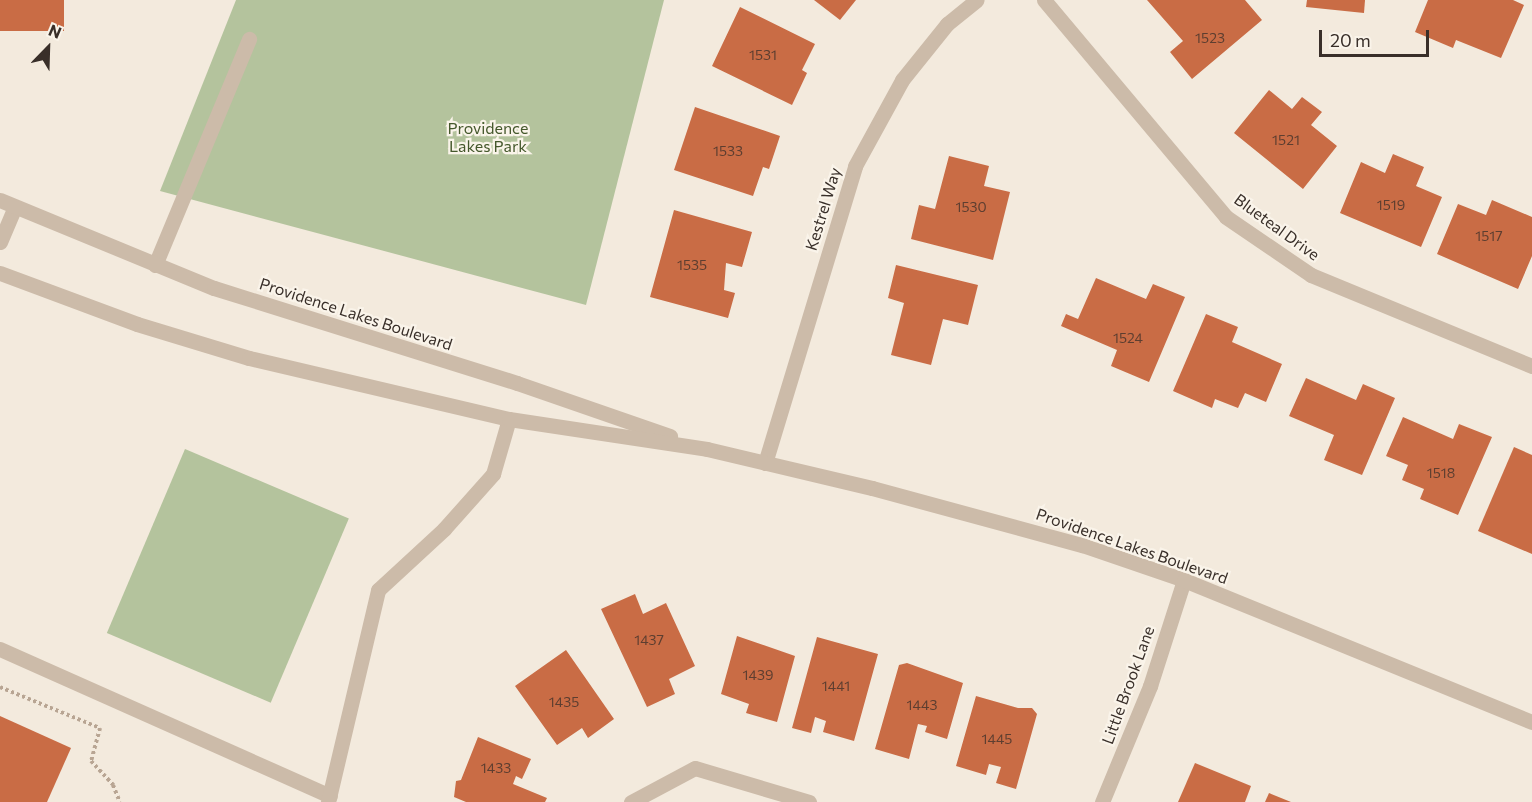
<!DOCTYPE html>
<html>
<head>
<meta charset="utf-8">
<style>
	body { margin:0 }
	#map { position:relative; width:1532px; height:802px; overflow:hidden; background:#f3eadd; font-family:Commissioner,sans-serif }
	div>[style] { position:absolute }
	.green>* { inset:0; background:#b4c39d; transform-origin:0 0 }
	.building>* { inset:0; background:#c96c45; transform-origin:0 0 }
	.path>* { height:4px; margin-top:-2px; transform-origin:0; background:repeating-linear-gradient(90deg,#b8a593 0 3px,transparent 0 6px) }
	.service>* { height:15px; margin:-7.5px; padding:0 7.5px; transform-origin:7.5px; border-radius:7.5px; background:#ccbba9 }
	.minor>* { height:15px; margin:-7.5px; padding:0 7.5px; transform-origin:7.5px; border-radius:7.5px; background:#ccbba9 }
	.tertiary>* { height:15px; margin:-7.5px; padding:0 7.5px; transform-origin:7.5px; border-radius:7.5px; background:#ccbba9 }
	span { translate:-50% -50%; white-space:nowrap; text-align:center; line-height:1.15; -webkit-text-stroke:4.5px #faf4ea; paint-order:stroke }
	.number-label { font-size:14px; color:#5d3e30 }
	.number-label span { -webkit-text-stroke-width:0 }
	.park-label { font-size:16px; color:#45582c }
	.street-label { font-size:16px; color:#392f29 }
	.north { position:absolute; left:18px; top:18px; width:60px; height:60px; -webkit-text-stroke:4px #faf4ea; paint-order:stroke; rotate:23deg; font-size:16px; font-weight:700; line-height:24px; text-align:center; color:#392f29 }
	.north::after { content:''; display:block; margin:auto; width:21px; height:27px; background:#392f29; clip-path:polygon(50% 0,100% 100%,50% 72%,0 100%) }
	.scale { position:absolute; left:1319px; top:30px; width:110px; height:27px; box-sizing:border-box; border:3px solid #392f29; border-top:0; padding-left:8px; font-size:18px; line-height:21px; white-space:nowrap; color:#392f29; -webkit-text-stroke:4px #faf4ea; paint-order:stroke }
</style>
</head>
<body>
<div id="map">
	<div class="green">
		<div style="clip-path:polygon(236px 0,664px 0,586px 305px,160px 191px)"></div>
		<div style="left:185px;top:449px;width:178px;height:200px;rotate:23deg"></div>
	</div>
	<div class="building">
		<div style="left:0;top:0;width:64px;height:31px"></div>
		<div style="clip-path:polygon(814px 0,856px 0,840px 20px)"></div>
		<div style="clip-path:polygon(1147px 0,1245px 0,1262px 20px,1192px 79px,1170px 52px,1183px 41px)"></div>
		<div style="clip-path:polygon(1307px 0,1365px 0,1364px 13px,1306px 7px)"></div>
		<div style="clip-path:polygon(1428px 0,1513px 0,1524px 5px,1501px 58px,1456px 40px,1453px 48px,1415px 32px)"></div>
		<div style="clip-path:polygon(740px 7px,815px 44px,802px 70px,807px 73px,792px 105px,712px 66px)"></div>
		<div style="clip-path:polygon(1269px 90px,1292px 109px,1302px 97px,1322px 112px,1311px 125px,1337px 146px,1303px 189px,1234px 133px)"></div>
		<div style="clip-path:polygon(695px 107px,780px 136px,769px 169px,763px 167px,753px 196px,674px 170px)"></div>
		<div style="clip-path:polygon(1393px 154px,1424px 167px,1416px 186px,1442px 197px,1421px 247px,1340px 213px,1361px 162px,1385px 173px)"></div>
		<div style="clip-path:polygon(949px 156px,989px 166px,984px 186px,1010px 192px,993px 260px,911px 239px,919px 205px,935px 209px)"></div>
		<div style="clip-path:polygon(1492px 200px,1532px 217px,1532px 256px,1518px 289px,1437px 254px,1458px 204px,1486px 215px)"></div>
		<div style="clip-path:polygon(674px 210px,752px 232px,742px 267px,726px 263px,724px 290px,735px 293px,728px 318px,650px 297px)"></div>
		<div style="clip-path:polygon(896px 265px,978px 285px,968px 325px,943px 319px,931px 365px,891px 355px,904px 303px,888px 298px)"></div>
		<div style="clip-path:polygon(1096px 278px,1146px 299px,1153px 284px,1185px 297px,1149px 382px,1111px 366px,1117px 350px,1061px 326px,1066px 314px,1078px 319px)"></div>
		<div style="clip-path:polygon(1206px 314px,1238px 327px,1232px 342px,1282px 364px,1266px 402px,1245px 393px,1238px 408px,1215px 399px,1212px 408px,1173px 391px)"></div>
		<div style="clip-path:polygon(1306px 378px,1356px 400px,1363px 384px,1395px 398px,1362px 475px,1324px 460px,1334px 435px,1289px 416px)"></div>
		<div style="clip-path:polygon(1403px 417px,1453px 439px,1459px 424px,1492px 437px,1458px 515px,1420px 499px,1424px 489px,1402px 480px,1408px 465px,1386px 456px)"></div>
		<div style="clip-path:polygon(1514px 447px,1532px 455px,1532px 554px,1478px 531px)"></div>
		<div style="clip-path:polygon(635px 594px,643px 614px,666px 603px,695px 666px,669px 679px,675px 694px,647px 707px,601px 609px)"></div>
		<div style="clip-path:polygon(737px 636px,795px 656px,777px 722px,746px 713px,749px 704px,721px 694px)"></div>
		<div style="clip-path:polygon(817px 637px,878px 654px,854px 741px,823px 732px,826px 721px,815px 717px,811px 733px,792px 728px)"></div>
		<div style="clip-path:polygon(566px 650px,614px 719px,588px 738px,582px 728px,557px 745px,515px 686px)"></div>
		<div style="clip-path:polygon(907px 663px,963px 683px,947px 739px,925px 732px,927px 726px,918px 724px,909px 759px,875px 749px,899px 665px)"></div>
		<div style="clip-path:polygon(976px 696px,1018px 708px,1032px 708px,1037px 714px,1016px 789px,996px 783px,1001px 767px,989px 764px,986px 775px,956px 766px)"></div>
		<div style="clip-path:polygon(0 716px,71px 748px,47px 802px,0 802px)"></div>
		<div style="clip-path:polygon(478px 737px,531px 759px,522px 779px,516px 776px,513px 784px,547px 798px,545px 802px,466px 802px,454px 797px,456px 781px,461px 780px)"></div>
		<div style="clip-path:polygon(1195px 763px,1251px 786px,1245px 802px,1178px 802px)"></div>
		<div style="clip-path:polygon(1269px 793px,1291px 802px,1265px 802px)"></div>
	</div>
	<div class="path">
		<div style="left:0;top:687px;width:108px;rotate:22.3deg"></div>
		<div style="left:100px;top:728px;width:34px;rotate:105deg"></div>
		<div style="left:91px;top:761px;width:33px;rotate:47deg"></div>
		<div style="left:113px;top:785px;width:18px;rotate:68deg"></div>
	</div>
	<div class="service">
		<div style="left:0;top:242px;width:38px;rotate:-67deg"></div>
		<div style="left:155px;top:265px;width:245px;rotate:-67.4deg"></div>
		<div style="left:0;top:649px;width:361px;rotate:24deg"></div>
		<div style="left:328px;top:802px;width:218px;rotate:-76.7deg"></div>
		<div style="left:378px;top:590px;width:90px;rotate:-42.7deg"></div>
		<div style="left:444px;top:529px;width:74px;rotate:-48.3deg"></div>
		<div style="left:493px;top:474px;width:57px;rotate:-73.8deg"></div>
	</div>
	<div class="minor">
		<div style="left:1044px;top:0;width:283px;rotate:50deg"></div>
		<div style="left:1226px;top:217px;width:103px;rotate:34.3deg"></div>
		<div style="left:1311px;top:275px;width:239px;rotate:22.4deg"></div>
		<div style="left:765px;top:463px;width:310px;rotate:-73.1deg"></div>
		<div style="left:855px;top:166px;width:98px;rotate:-61.3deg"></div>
		<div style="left:902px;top:80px;width:72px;rotate:-51.2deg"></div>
		<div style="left:947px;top:24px;width:38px;rotate:-39deg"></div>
		<div style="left:631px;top:802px;width:72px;rotate:-28deg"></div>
		<div style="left:695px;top:768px;width:119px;rotate:16.6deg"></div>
		<div style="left:1102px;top:802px;width:126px;rotate:-67.5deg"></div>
		<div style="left:1150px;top:686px;width:111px;rotate:-72.2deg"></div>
	</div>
	<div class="tertiary">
		<div style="left:0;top:200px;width:231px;rotate:22.4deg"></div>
		<div style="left:214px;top:288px;width:318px;rotate:17.4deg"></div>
		<div style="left:517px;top:383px;width:162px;rotate:19.1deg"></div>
		<div style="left:0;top:273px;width:146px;rotate:20.4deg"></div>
		<div style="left:137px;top:324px;width:117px;rotate:16.9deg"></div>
		<div style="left:249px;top:358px;width:267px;rotate:13.2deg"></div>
		<div style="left:509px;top:419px;width:200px;rotate:8.6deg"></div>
		<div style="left:707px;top:449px;width:170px;rotate:13.3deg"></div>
		<div style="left:872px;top:488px;width:218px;rotate:15.2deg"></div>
		<div style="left:1082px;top:545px;width:108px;rotate:18.9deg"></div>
		<div style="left:1184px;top:580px;width:376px;rotate:22.2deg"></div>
	</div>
	<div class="number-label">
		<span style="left:1210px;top:38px">1523</span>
		<span style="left:763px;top:55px">1531</span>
		<span style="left:1286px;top:140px">1521</span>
		<span style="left:728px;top:151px">1533</span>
		<span style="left:1391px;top:205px">1519</span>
		<span style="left:971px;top:207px">1530</span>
		<span style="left:1489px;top:236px">1517</span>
		<span style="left:692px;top:265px">1535</span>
		<span style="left:1128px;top:338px">1524</span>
		<span style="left:1441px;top:473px">1518</span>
		<span style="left:649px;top:640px">1437</span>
		<span style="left:758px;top:675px">1439</span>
		<span style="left:836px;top:686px">1441</span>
		<span style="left:564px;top:702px">1435</span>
		<span style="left:922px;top:705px">1443</span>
		<span style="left:997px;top:739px">1445</span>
		<span style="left:496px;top:768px">1433</span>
	</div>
	<div class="park-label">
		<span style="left:488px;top:137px">Providence<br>Lakes Park</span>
	</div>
	<div class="street-label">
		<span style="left:823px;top:209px;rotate:-73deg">Kestrel Way</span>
		<span style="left:1277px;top:227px;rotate:36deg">Blueteal Drive</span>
		<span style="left:356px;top:314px;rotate:18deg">Providence Lakes Boulevard</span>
		<span style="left:1132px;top:546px;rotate:19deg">Providence Lakes Boulevard</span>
		<span style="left:1128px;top:685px;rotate:-70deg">Little Brook Lane</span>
	</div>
	<div class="north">N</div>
	<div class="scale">20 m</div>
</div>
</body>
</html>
